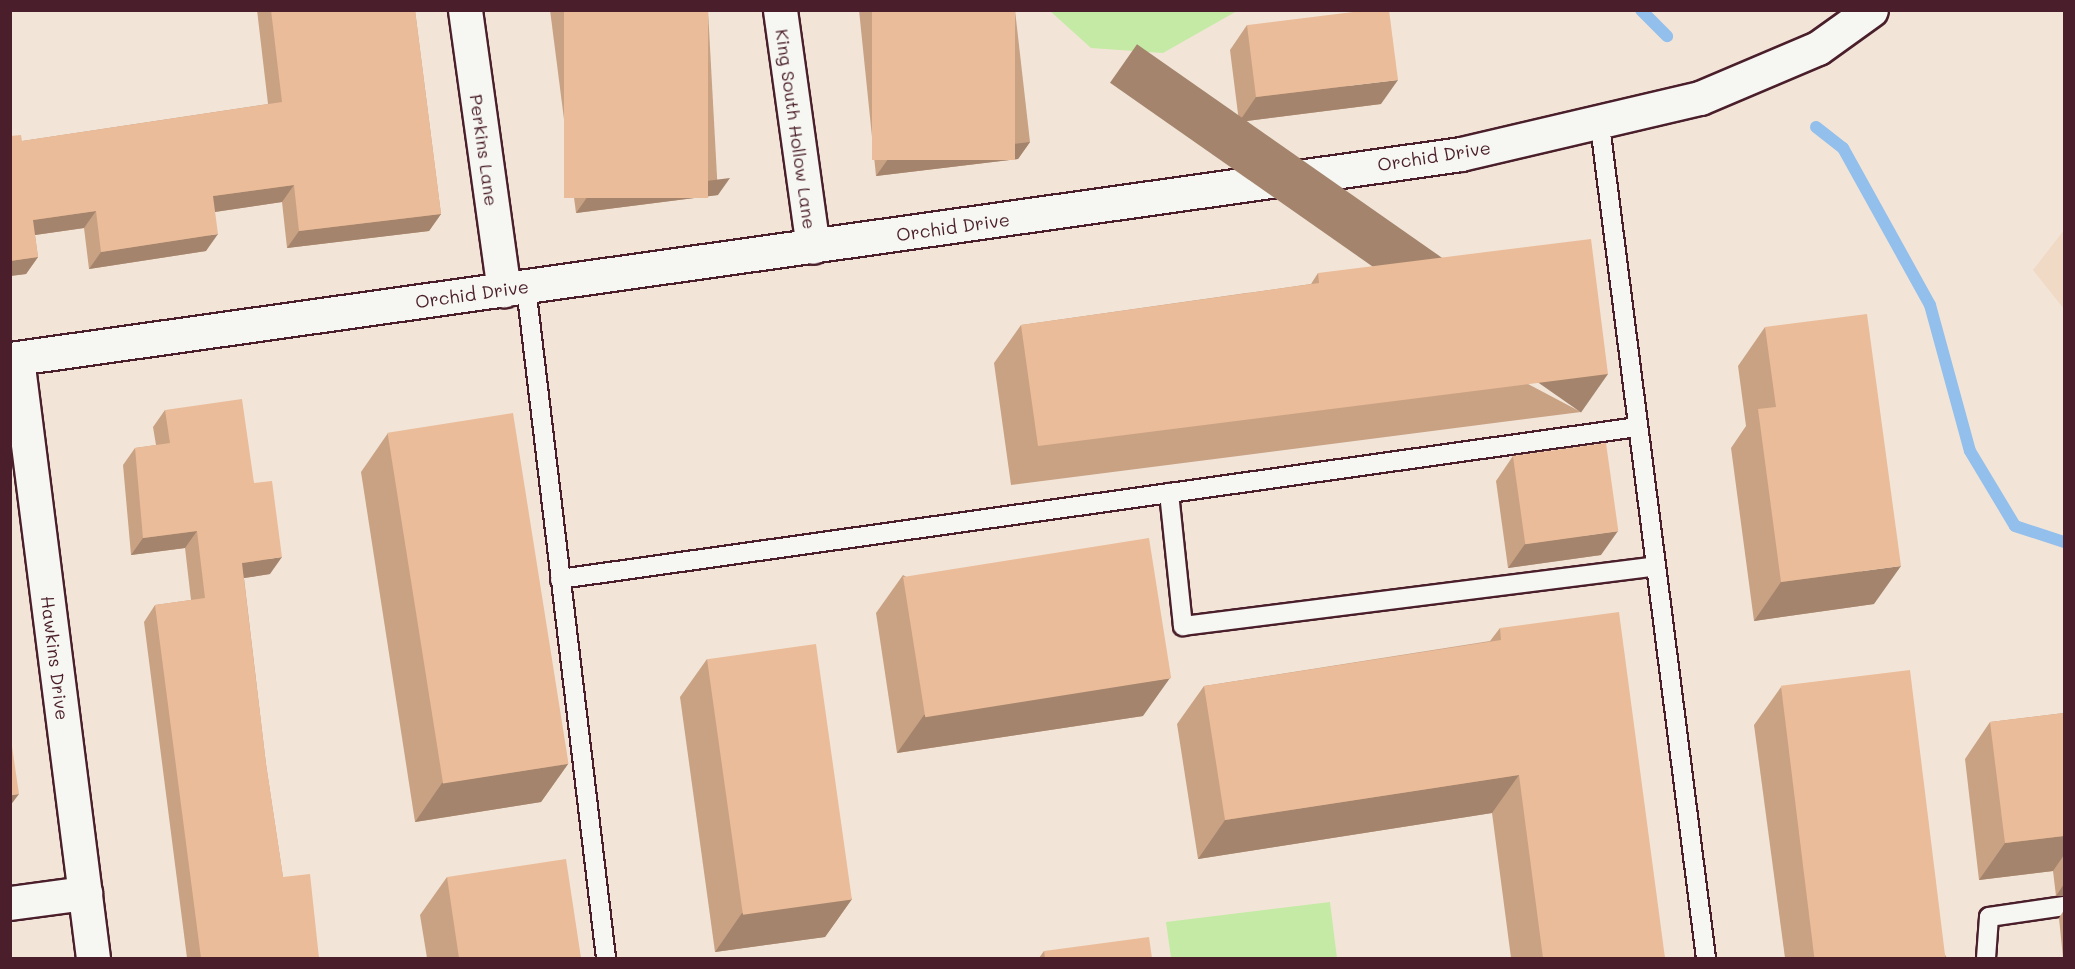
<!DOCTYPE html>
<html>
<head>
<meta charset="utf-8">
<style>
	body { margin:0 }
	#map { position:relative; width:2075px; height:969px; overflow:hidden; background:#f2e5d8; font-family:Mali,sans-serif }
	div>[style] { position:absolute }
	.built>* { inset:0; background:#f0d9c5 }
	.green>* { inset:0; background:#c5eaa5 }
	.stream>* { height:12px; margin:-6px; padding:0 6px; transform-origin:6px; border-radius:6px; background:#92bfec }
	.roads { filter:drop-shadow(2px 0 #4a1f2b) drop-shadow(-2px 0 #4a1f2b) drop-shadow(0 2px #4a1f2b) drop-shadow(0 -2px #4a1f2b) }
	.lane>* { height:18px; margin:-9px; padding:0 9px; transform-origin:9px; border-radius:9px; background:#f6f6f2 }
	.street>* { height:33px; margin:-16.5px; padding:0 16.5px; transform-origin:16.5px; border-radius:16.5px; background:#f6f6f2 }
	.wall>* { inset:0; background:#c9a284 }
	.shaded-wall>* { inset:0; background:#a4846c; transform-origin:0 0 }
	.building>* { inset:0; background:#eabc9a; transform-origin:0 0 }
	span { translate:-50% -50%; white-space:nowrap; text-align:center; line-height:1.15; -webkit-text-stroke:4.5px #f6f6f2; paint-order:stroke }
	.street-label { font-size:18px; color:#4a1f2b }
	.frame { position:absolute; inset:0; border:12px solid #4a1f2b; pointer-events:none }
</style>
</head>
<body>
<div id="map">
	<div class="built">
		<div style="clip-path:polygon(2064px 230px,2064px 309px,2033px 270px)"></div>
	</div>
	<div class="green">
		<div style="clip-path:polygon(1050px 11px,1237px 11px,1163px 53px,1091px 48px)"></div>
		<div style="clip-path:polygon(1330px 902px,1337px 958px,1171px 958px,1166px 922px)"></div>
	</div>
	<div class="stream">
		<div style="left:1641px;top:10px;width:37px;rotate:45deg"></div>
		<div style="left:1816px;top:127px;width:34px;rotate:38deg"></div>
		<div style="left:1843px;top:148px;width:179px;rotate:61deg"></div>
		<div style="left:1930px;top:305px;width:151px;rotate:74.7deg"></div>
		<div style="left:1970px;top:451px;width:87px;rotate:59deg"></div>
		<div style="left:2015px;top:526px;width:52px;rotate:18.1deg"></div>
	</div>
	<div class="roads">
		<div class="lane">
			<div style="left:1600px;top:126px;width:839px;rotate:82.74deg"></div>
			<div style="left:526px;top:287px;width:676px;rotate:83.2deg"></div>
			<div style="left:1169px;top:493px;width:134px;rotate:84deg"></div>
			<div style="left:1183px;top:626px;width:476px;rotate:-7.2deg"></div>
			<div style="left:560px;top:579px;width:1088px;rotate:-8.03deg"></div>
			<div style="left:1986px;top:958px;width:41px;rotate:-85.8deg"></div>
			<div style="left:1989px;top:917px;width:76px;rotate:-8.3deg"></div>
		</div>
		<div class="street">
			<div style="left:465px;top:10px;width:283px;rotate:82.1deg"></div>
			<div style="left:780px;top:10px;width:239px;rotate:82.1deg"></div>
			<div style="left:17px;top:358px;width:605px;rotate:82.78deg"></div>
			<div style="left:10px;top:359px;width:1465px;rotate:-8.04deg"></div>
			<div style="left:1461px;top:154px;width:245px;rotate:-13.2deg"></div>
			<div style="left:1700px;top:98px;width:128px;rotate:-23deg"></div>
			<div style="left:1818px;top:48px;width:65px;rotate:-35.6deg"></div>
			<div style="left:10px;top:903px;width:76px;rotate:-7.6deg"></div>
		</div>
	</div>
	<div class="wall">
		<div style="clip-path:polygon(257px 10px,415px 10px,441px 214px,429px 231px,287px 248px,282px 202px,215px 212px,206px 251px,89px 269px,84px 228px,35px 235px,38px 257px,26px 274px,10px 276px,10px 136px,22px 141px,268px 104px)"></div>
		<div style="clip-path:polygon(550px 10px,708px 10px,718px 195px,576px 213px)"></div>
		<div style="clip-path:polygon(859px 10px,1015px 10px,1030px 142px,1018px 159px,876px 176px)"></div>
		<div style="clip-path:polygon(1247px 25px,1381px 104px,1239px 122px,1230px 50px)"></div>
		<div style="clip-path:polygon(1318px 273px,1581px 412px,1011px 485px,994px 363px,1021px 325px,1311px 284px)"></div>
		<div style="clip-path:polygon(1765px 327px,1874px 604px,1754px 621px,1731px 448px,1746px 426px,1738px 366px)"></div>
		<div style="clip-path:polygon(165px 410px,254px 483px,270px 574px,244px 578px,266px 764px,283px 877px,319px 958px,187px 958px,144px 622px,155px 605px,191px 600px,185px 548px,131px 555px,123px 465px,135px 448px,156px 445px,153px 427px)"></div>
		<div style="clip-path:polygon(388px 433px,568px 764px,541px 802px,415px 822px,361px 472px)"></div>
		<div style="clip-path:polygon(1513px 456px,1601px 555px,1508px 568px,1496px 481px)"></div>
		<div style="clip-path:polygon(903px 575px,1143px 716px,897px 753px,876px 613px)"></div>
		<div style="clip-path:polygon(1500px 628px,1665px 958px,1511px 958px,1492px 813px,1198px 859px,1177px 724px,1204px 686px,1490px 641px)"></div>
		<div style="clip-path:polygon(707px 659px,852px 899px,825px 937px,715px 952px,680px 697px)"></div>
		<div style="clip-path:polygon(1781px 687px,1947px 958px,1785px 958px,1754px 725px)"></div>
		<div style="clip-path:polygon(2064px 713px,2064px 896px,2056px 896px,2053px 871px,1979px 880px,1965px 759px,1990px 722px)"></div>
		<div style="clip-path:polygon(447px 877px,581px 958px,427px 958px,420px 915px)"></div>
		<div style="clip-path:polygon(2064px 910px,2064px 958px,2063px 958px,2059px 918px)"></div>
		<div style="clip-path:polygon(1044px 951px,1152px 958px,1039px 958px)"></div>
	</div>
	<div class="shaded-wall">
		<div style="clip-path:polygon(1398px 80px,1381px 104px,1239px 122px,1256px 97px)"></div>
		<div style="clip-path:polygon(1030px 142px,1018px 159px,876px 176px,888px 159px)"></div>
		<div style="clip-path:polygon(730px 178px,718px 195px,576px 213px,588px 196px)"></div>
		<div style="clip-path:polygon(294px 185px,282px 202px,201px 214px,213px 196px)"></div>
		<div style="clip-path:polygon(96px 211px,84px 228px,21px 237px,33px 220px)"></div>
		<div style="clip-path:polygon(441px 214px,429px 231px,287px 248px,299px 231px)"></div>
		<div style="clip-path:polygon(218px 234px,206px 251px,89px 269px,101px 252px)"></div>
		<div style="clip-path:polygon(38px 257px,26px 274px,10px 276px,10px 261px)"></div>
		<div style="left:1608px;top:374px;width:47px;height:575px;rotate:125deg"></div>
		<div style="clip-path:polygon(197px 531px,185px 548px,131px 555px,143px 538px)"></div>
		<div style="clip-path:polygon(1618px 531px,1601px 555px,1508px 568px,1525px 544px)"></div>
		<div style="clip-path:polygon(282px 557px,270px 574px,231px 580px,242px 563px)"></div>
		<div style="clip-path:polygon(1901px 566px,1874px 604px,1754px 621px,1781px 582px)"></div>
		<div style="clip-path:polygon(1170px 678px,1143px 716px,897px 753px,924px 715px)"></div>
		<div style="clip-path:polygon(568px 764px,541px 802px,415px 822px,442px 783px)"></div>
		<div style="clip-path:polygon(1519px 775px,1492px 813px,1198px 859px,1225px 820px)"></div>
		<div style="clip-path:polygon(19px 794px,10px 806px,10px 795px)"></div>
		<div style="clip-path:polygon(2064px 836px,2064px 855px,2053px 871px,1979px 880px,2005px 843px)"></div>
		<div style="clip-path:polygon(2064px 884px,2064px 896px,2056px 896px)"></div>
		<div style="clip-path:polygon(852px 899px,825px 937px,715px 952px,742px 913px)"></div>
	</div>
	<div class="building">
		<div style="clip-path:polygon(271px 10px,415px 10px,441px 214px,299px 231px,294px 185px,213px 196px,218px 234px,101px 252px,96px 211px,33px 220px,38px 257px,10px 261px,10px 136px,21px 135px,22px 141px,282px 102px)"></div>
		<div style="left:564px;top:10px;width:144px;height:188px"></div>
		<div style="left:872px;top:10px;width:143px;height:150px"></div>
		<div style="clip-path:polygon(1369px 10px,1389px 10px,1398px 80px,1256px 97px,1247px 25px)"></div>
		<div style="clip-path:polygon(1591px 239px,1608px 374px,1038px 446px,1021px 325px,1319px 283px,1318px 273px)"></div>
		<div style="clip-path:polygon(1867px 314px,1901px 566px,1781px 582px,1758px 409px,1776px 407px,1765px 327px)"></div>
		<div style="clip-path:polygon(242px 399px,254px 483px,272px 481px,282px 557px,242px 563px,266px 764px,283px 877px,310px 874px,319px 958px,201px 958px,155px 605px,205px 598px,197px 531px,143px 538px,135px 448px,170px 443px,165px 410px)"></div>
		<div style="left:513px;top:413px;width:355px;height:127px;rotate:81deg"></div>
		<div style="left:1606px;top:443px;width:89px;height:94px;rotate:82deg"></div>
		<div style="left:1149px;top:538px;width:142px;height:249px;rotate:81deg"></div>
		<div style="clip-path:polygon(1619px 612px,1665px 958px,1543px 958px,1519px 775px,1225px 820px,1204px 686px,1501px 640px,1500px 628px)"></div>
		<div style="left:816px;top:644px;width:258px;height:110px;rotate:82deg"></div>
		<div style="left:1910px;top:670px;width:290px;height:130px;rotate:83deg"></div>
		<div style="clip-path:polygon(2064px 713px,2064px 836px,2005px 843px,1990px 722px)"></div>
		<div style="clip-path:polygon(10px 733px,19px 794px,10px 795px)"></div>
		<div style="clip-path:polygon(566px 859px,581px 958px,459px 958px,447px 877px)"></div>
		<div style="clip-path:polygon(1149px 937px,1152px 958px,1045px 958px,1044px 951px)"></div>
	</div>
	<div class="street-label">
		<span style="left:796px;top:129px;rotate:82deg">King South Hollow Lane</span>
		<span style="left:484px;top:150px;rotate:82deg">Perkins Lane</span>
		<span style="left:1434px;top:156px;rotate:-9deg">Orchid Drive</span>
		<span style="left:953px;top:227px;rotate:-8deg">Orchid Drive</span>
		<span style="left:472px;top:294px;rotate:-8deg">Orchid Drive</span>
		<span style="left:55px;top:658px;rotate:83deg">Hawkins Drive</span>
	</div>
	<div class="frame"></div>
</div>
</body>
</html>
